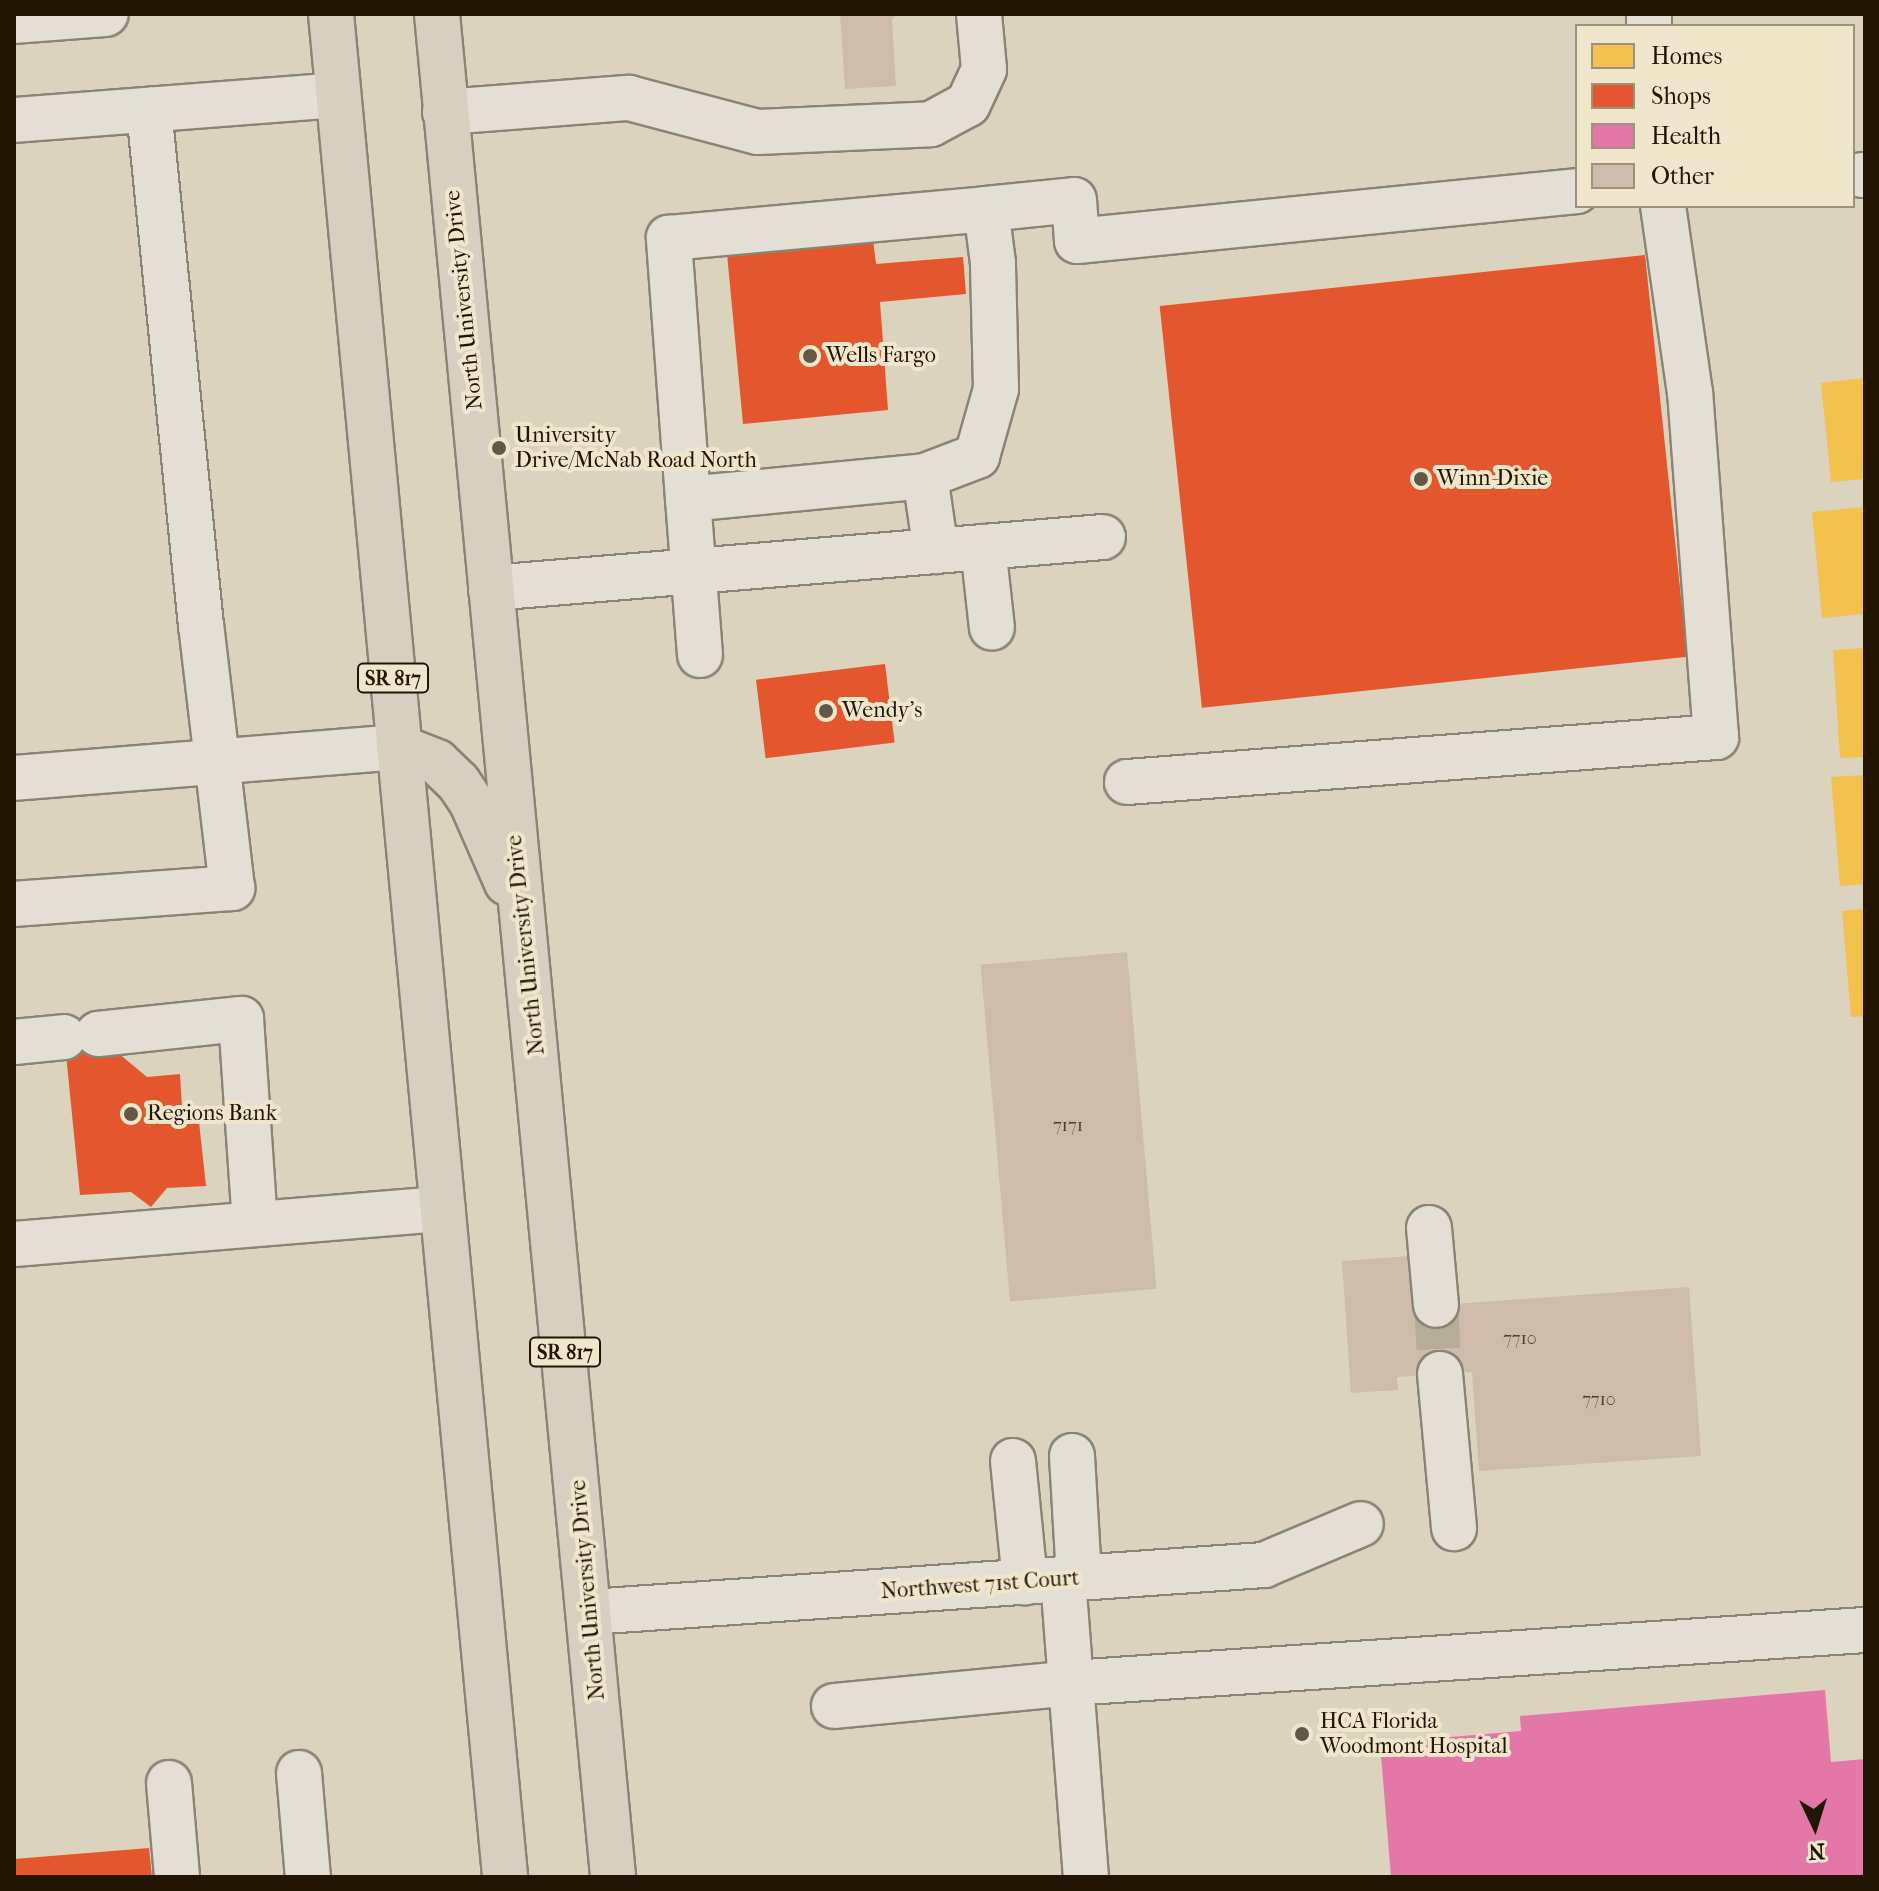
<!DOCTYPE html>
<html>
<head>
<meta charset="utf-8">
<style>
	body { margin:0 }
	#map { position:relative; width:1879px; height:1891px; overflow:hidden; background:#dbd3bd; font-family:"IM FELL French Canon",serif }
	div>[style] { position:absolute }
	.homes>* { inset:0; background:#f2c14e }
	.shops>* { inset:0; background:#e4572e; transform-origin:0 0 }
	.health>* { inset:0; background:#e377a8 }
	.building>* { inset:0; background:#cdbcab; transform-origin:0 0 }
	.minor-tunnel>* { height:44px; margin-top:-22px; transform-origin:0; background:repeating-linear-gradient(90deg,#b6ad98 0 44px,transparent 0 66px) }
	.roads { filter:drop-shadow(2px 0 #8a8476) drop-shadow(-2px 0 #8a8476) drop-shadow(0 2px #8a8476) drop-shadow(0 -2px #8a8476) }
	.minor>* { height:44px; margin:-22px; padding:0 22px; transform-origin:22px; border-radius:22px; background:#e3dfd4 }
	.major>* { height:44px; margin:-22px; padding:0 22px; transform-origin:22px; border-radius:22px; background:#d7cfbf }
	.dots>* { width:22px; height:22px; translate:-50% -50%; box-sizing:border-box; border:4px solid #f0e6cc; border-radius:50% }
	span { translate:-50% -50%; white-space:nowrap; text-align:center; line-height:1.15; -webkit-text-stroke:8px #f0e6cc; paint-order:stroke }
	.number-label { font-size:18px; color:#4d3f2e }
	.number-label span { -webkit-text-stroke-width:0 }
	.shield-label span { padding:2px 6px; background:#f0e6cc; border:2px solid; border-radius:6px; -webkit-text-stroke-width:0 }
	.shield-label { font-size:20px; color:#221504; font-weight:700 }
	.street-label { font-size:22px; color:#221504 }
	.poi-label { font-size:22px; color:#221504 }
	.left { translate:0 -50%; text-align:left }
	.frame { position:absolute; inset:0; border:16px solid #221504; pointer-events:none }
	.legend { position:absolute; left:1575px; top:24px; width:280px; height:184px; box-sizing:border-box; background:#f0e6cc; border:2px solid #9e927c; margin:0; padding:10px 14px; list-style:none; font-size:24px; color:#221504 }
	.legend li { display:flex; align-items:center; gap:16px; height:40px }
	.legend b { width:40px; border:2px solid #9e927c }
	.north { position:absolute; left:1775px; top:1787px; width:80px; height:80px; -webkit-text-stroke:6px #f0e6cc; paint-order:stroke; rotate:176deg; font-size:22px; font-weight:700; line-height:32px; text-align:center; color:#221504 }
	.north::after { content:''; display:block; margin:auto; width:28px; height:36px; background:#221504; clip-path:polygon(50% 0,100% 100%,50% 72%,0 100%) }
</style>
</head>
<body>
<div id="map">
	<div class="homes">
		<div style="clip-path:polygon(1865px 378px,1865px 479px,1831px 482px,1821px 383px)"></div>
		<div style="clip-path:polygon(1865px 507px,1865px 614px,1822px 618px,1812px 512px)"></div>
		<div style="clip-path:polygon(1865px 648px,1865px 757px,1840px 758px,1833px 650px)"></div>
		<div style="clip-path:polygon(1865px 775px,1865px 884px,1840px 886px,1831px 777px)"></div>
		<div style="clip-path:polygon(1865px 909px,1865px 1016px,1851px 1017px,1842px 911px)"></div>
	</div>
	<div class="shops">
		<div style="clip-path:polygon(872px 230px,876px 264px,963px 257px,966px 294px,880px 302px,888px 410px,743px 424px,726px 243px)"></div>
		<div style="left:1645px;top:255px;width:404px;height:488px;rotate:84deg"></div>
		<div style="left:885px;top:664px;width:79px;height:130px;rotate:83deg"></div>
		<div style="clip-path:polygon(82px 1023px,147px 1077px,180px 1074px,182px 1107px,199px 1122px,206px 1186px,167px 1188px,151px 1207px,131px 1192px,80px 1195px,63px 1024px)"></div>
		<div style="clip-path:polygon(149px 1848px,152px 1877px,14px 1877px,14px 1859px)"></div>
	</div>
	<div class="health">
		<div style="clip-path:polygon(1825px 1690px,1831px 1762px,1865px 1759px,1865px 1877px,1391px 1877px,1380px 1743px,1521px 1731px,1520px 1716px)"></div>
	</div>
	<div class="building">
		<div style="clip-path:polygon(840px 14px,897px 14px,892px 19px,896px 86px,845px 89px)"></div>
		<div style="left:1127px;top:952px;width:338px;height:147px;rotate:85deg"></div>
		<div style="clip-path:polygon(1423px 1255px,1427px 1306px,1689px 1287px,1701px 1456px,1479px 1471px,1472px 1372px,1397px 1377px,1398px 1390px,1351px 1393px,1342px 1261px)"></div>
	</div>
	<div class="minor-tunnel">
		<div style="left:1436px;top:1305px;width:69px;rotate:86.7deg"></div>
	</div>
	<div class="roads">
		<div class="minor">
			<div style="left:1649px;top:14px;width:12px;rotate:90deg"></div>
			<div style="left:14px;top:21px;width:92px;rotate:-4.4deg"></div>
			<div style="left:445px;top:112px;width:185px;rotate:-4.4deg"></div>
			<div style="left:629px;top:98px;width:133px;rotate:14.8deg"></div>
			<div style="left:758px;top:132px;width:173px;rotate:-2.6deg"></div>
			<div style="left:931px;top:124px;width:42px;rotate:-28.4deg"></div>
			<div style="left:968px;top:104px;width:38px;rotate:-65deg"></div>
			<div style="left:984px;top:69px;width:55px;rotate:-95.2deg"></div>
			<div style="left:14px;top:120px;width:325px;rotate:-4.4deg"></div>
			<div style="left:1862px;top:175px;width:3px"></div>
			<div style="left:925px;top:476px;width:56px;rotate:-21deg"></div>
			<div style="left:977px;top:456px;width:70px;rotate:-74.2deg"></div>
			<div style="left:996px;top:389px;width:126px;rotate:-91.4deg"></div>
			<div style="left:993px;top:263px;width:54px;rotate:-97.4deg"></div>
			<div style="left:986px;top:209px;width:88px;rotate:-5.8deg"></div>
			<div style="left:1074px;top:200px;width:41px;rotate:85.8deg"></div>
			<div style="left:1077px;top:241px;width:502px;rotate:-5.71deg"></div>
			<div style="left:688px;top:499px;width:262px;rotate:-94.2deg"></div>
			<div style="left:669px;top:238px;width:318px;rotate:-5.2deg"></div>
			<div style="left:983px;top:547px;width:81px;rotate:83.7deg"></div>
			<div style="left:491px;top:588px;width:614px;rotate:-4.76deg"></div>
			<div style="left:700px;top:655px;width:156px;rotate:-94.4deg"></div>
			<div style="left:688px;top:499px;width:238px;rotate:-5.5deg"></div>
			<div style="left:925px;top:476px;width:76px;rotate:81.7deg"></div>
			<div style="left:14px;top:778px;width:386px;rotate:-4.6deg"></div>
			<div style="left:1127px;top:782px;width:591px;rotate:-4.37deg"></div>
			<div style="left:1716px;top:737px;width:345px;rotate:-94.3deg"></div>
			<div style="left:1690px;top:393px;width:189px;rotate:-98.2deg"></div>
			<div style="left:14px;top:904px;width:219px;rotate:-4.2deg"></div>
			<div style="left:232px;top:888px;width:264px;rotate:-96.7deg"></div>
			<div style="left:201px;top:626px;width:519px;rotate:-95.75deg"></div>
			<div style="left:98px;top:1034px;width:144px;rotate:-6deg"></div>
			<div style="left:241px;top:1019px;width:205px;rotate:86.1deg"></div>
			<div style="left:14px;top:1042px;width:50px;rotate:-5.7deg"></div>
			<div style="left:1429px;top:1228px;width:77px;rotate:84.8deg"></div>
			<div style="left:14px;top:1244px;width:430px;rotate:-4.7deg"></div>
			<div style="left:1440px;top:1374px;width:155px;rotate:84.8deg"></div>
			<div style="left:1072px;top:1456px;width:122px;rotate:86.7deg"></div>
			<div style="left:1013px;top:1461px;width:122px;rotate:84.3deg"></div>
			<div style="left:1063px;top:1579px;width:299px;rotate:85.6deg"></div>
			<div style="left:590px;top:1612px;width:676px;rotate:-3.99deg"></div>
			<div style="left:1264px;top:1565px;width:105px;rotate:-22.9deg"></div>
			<div style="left:834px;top:1706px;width:238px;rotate:-5.5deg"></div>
			<div style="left:1071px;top:1683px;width:796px;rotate:-3.82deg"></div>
			<div style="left:299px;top:1773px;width:104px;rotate:85.1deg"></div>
			<div style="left:169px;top:1783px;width:94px;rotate:85.1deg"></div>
		</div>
		<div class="major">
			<div style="left:331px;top:14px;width:1871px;rotate:84.66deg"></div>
			<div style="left:437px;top:14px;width:1871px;rotate:84.6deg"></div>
			<div style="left:399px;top:747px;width:41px;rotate:21.5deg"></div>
			<div style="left:437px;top:762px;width:29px;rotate:44deg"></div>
			<div style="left:458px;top:782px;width:25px;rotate:56deg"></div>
			<div style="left:472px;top:803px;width:87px;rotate:66.4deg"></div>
		</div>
	</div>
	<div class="dots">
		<div style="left:810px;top:356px;background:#635845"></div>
		<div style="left:499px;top:448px;background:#635845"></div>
		<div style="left:1421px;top:479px;background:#635845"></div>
		<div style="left:826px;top:711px;background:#635845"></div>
		<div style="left:131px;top:1114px;background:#635845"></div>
		<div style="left:1302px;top:1734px;background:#635845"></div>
	</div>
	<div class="number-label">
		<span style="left:1068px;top:1126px">7171</span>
		<span style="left:1520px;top:1339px">7710</span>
		<span style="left:1599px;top:1400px">7710</span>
	</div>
	<div class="shield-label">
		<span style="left:393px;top:678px">SR 817</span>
		<span style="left:565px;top:1352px">SR 817</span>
	</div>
	<div class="street-label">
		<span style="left:464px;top:300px;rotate:-96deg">North University Drive</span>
		<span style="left:526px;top:945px;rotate:-96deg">North University Drive</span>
		<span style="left:980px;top:1585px;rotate:-4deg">Northwest 71st Court</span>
		<span style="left:588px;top:1590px;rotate:-95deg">North University Drive</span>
	</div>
	<div class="poi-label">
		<span class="left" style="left:826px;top:356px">Wells Fargo</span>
		<span class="left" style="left:515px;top:448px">University<br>Drive/McNab Road North</span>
		<span class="left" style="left:1437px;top:479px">Winn-Dixie</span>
		<span class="left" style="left:842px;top:711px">Wendy's</span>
		<span class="left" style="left:147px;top:1114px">Regions Bank</span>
		<span class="left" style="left:1320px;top:1734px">HCA Florida<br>Woodmont Hospital</span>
	</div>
	<div class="frame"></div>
	<ul class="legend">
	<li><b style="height:22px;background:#f2c14e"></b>Homes</li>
	<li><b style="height:22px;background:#e4572e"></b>Shops</li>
	<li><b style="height:22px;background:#e377a8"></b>Health</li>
	<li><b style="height:22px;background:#cdbcab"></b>Other</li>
	</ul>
	<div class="north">N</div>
</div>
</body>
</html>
